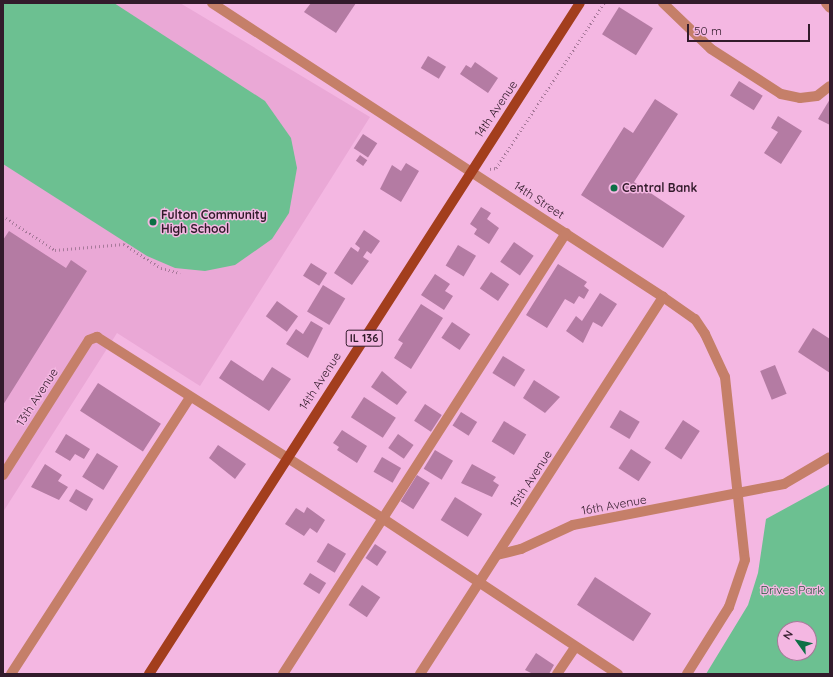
<!DOCTYPE html>
<html>
<head>
<meta charset="utf-8">
<style>
	body { margin:0 }
	#map { position:relative; width:833px; height:677px; overflow:hidden; background:#f4b7e2; font-family:Quicksand,sans-serif }
	div>[style] { position:absolute }
	.built>* { inset:0; background:#eaa8d6 }
	.green>* { inset:0; background:#6cc091 }
	.building>* { inset:0; background:#b47ba3; transform-origin:0 0 }
	.path>* { height:2.5px; margin-top:-1.25px; transform-origin:0; background:repeating-linear-gradient(90deg,#a7799a 0 1px,transparent 0 4px) }
	.minor>* { height:10px; margin:-5px; padding:0 5px; transform-origin:5px; border-radius:5px; background:#c57f69 }
	.major>* { height:10px; margin:-5px; padding:0 5px; transform-origin:5px; border-radius:5px; background:#a33e1d }
	.dots>* { width:11px; height:11px; translate:-50% -50%; box-sizing:border-box; border:2px solid #f4b7e2; border-radius:50% }
	span { translate:-50% -50%; white-space:nowrap; text-align:center; line-height:1.15; -webkit-text-stroke:3px #f4b7e2; paint-order:stroke }
	.shield-label span { padding:1px 3px; background:#f4b7e2; border:1px solid; border-radius:3px; -webkit-text-stroke-width:0 }
	.shield-label { font-size:11px; color:#321b2b; font-weight:700 }
	.street-label { font-size:12px; color:#321b2b }
	.poi-label { font-size:12px; color:#321b2b; font-weight:700 }
	.left { translate:0 -50%; text-align:left }
	.park-label { font-size:12px; color:#25573c }
	.frame { position:absolute; inset:0; border:4px solid #321b2b; pointer-events:none }
	.north { position:absolute; left:777px; top:621px; width:40px; height:40px; box-sizing:border-box; background:#f4b7e2; border:1px solid #a67999; border-radius:50%; rotate:303deg; font-size:11px; font-weight:700; line-height:16px; text-align:center; color:#321b2b }
	.north::after { content:''; display:block; margin:auto; width:14px; height:18px; background:#0d6f45; clip-path:polygon(50% 0,100% 100%,50% 72%,0 100%) }
	.scale { position:absolute; left:687px; top:24px; width:123px; height:18px; box-sizing:border-box; border:2px solid #321b2b; border-top:0; padding-left:5px; font-size:12px; line-height:14px; white-space:nowrap; color:#321b2b; -webkit-text-stroke:3px #f4b7e2; paint-order:stroke }
</style>
</head>
<body>
<div id="map">
	<div class="built">
		<div style="clip-path:polygon(3px 3px,180px 3px,370px 117px,200px 386px,117px 333px,3px 512px)"></div>
	</div>
	<div class="green">
		<div style="clip-path:polygon(3px 3px,114px 3px,265px 101px,291px 138px,297px 168px,289px 213px,272px 239px,235px 265px,205px 271px,175px 268px,147px 256px,3px 164px)"></div>
		<div style="clip-path:polygon(evenodd,830px 484px,830px 674px,706px 674px,748px 605px,758px 573px,766px 519px,830px 484px,785px 629px,809px 629px,809px 653px,785px 653px,785px 629px)"></div>
	</div>
	<div class="building">
		<div style="clip-path:polygon(311px 3px,356px 3px,336px 33px,304px 12px)"></div>
		<div style="left:619px;top:7px;width:40px;height:32px;rotate:32deg"></div>
		<div style="left:428px;top:56px;width:21px;height:14px;rotate:31deg"></div>
		<div style="clip-path:polygon(475px 62px,498px 78px,488px 93px,460px 74px,466px 65px,471px 68px)"></div>
		<div style="left:739px;top:81px;width:28px;height:17px;rotate:32deg"></div>
		<div style="clip-path:polygon(655px 99px,678px 114px,634px 182px,685px 216px,663px 248px,581px 195px,624px 127px,633px 133px)"></div>
		<div style="clip-path:polygon(830px 99px,830px 125px,818px 119px)"></div>
		<div style="clip-path:polygon(778px 116px,802px 131px,781px 164px,764px 153px,778px 132px,771px 128px)"></div>
		<div style="left:363px;top:134px;width:17px;height:17px;rotate:33deg"></div>
		<div style="left:360px;top:155px;width:9px;height:7px;rotate:36deg"></div>
		<div style="clip-path:polygon(406px 163px,419px 171px,401px 202px,380px 189px,392px 165px,401px 171px)"></div>
		<div style="clip-path:polygon(481px 207px,491px 213px,487px 219px,499px 228px,489px 244px,474px 234px,477px 229px,470px 224px)"></div>
		<div style="clip-path:polygon(364px 230px,380px 241px,371px 254px,367px 251px,363px 257px,369px 261px,352px 285px,334px 273px,351px 247px,358px 252px,360px 248px,355px 244px)"></div>
		<div style="clip-path:polygon(9px 231px,66px 268px,71px 260px,87px 271px,3px 405px,3px 240px)"></div>
		<div style="left:514px;top:242px;width:24px;height:24px;rotate:35deg"></div>
		<div style="left:458px;top:245px;width:21px;height:24px;rotate:31deg"></div>
		<div style="left:311px;top:263px;width:19px;height:15px;rotate:32deg"></div>
		<div style="clip-path:polygon(558px 264px,587px 282px,584px 286px,589px 290px,584px 299px,579px 296px,574px 304px,565px 299px,547px 328px,526px 315px)"></div>
		<div style="left:491px;top:272px;width:22px;height:20px;rotate:34deg"></div>
		<div style="clip-path:polygon(435px 274px,450px 284px,445px 291px,453px 296px,444px 310px,421px 295px)"></div>
		<div style="left:323px;top:285px;width:26px;height:31px;rotate:31deg"></div>
		<div style="clip-path:polygon(600px 293px,617px 304px,602px 327px,593px 322px,583px 343px,566px 331px,576px 316px,582px 321px)"></div>
		<div style="left:277px;top:301px;width:26px;height:19px;rotate:36deg"></div>
		<div style="clip-path:polygon(421px 304px,443px 318px,411px 369px,394px 358px,403px 343px,398px 340px)"></div>
		<div style="clip-path:polygon(311px 321px,323px 328px,308px 358px,286px 344px,296px 329px,303px 334px)"></div>
		<div style="left:452px;top:322px;width:22px;height:19px;rotate:34deg"></div>
		<div style="clip-path:polygon(813px 328px,830px 339px,830px 373px,798px 352px)"></div>
		<div style="left:503px;top:356px;width:26px;height:20px;rotate:32deg"></div>
		<div style="clip-path:polygon(231px 360px,263px 381px,272px 367px,291px 379px,269px 411px,219px 378px)"></div>
		<div style="left:775px;top:365px;width:31px;height:16px;rotate:68deg"></div>
		<div style="clip-path:polygon(382px 371px,407px 392px,397px 405px,371px 387px)"></div>
		<div style="clip-path:polygon(534px 380px,560px 397px,545px 413px,523px 398px)"></div>
		<div style="left:98px;top:383px;width:75px;height:33px;rotate:33deg"></div>
		<div style="left:364px;top:397px;width:38px;height:24px;rotate:33deg"></div>
		<div style="left:425px;top:404px;width:20px;height:20px;rotate:33deg"></div>
		<div style="left:620px;top:410px;width:23px;height:20px;rotate:31deg"></div>
		<div style="left:461px;top:412px;width:19px;height:16px;rotate:32deg"></div>
		<div style="left:683px;top:420px;width:20px;height:34px;rotate:33deg"></div>
		<div style="left:504px;top:421px;width:26px;height:24px;rotate:31deg"></div>
		<div style="clip-path:polygon(342px 430px,367px 446px,357px 463px,337px 450px,339px 447px,333px 443px)"></div>
		<div style="clip-path:polygon(66px 434px,90px 449px,84px 459px,75px 454px,70px 461px,55px 452px)"></div>
		<div style="left:398px;top:434px;width:19px;height:17px;rotate:35deg"></div>
		<div style="clip-path:polygon(218px 445px,246px 464px,235px 479px,209px 458px)"></div>
		<div style="left:631px;top:449px;width:24px;height:23px;rotate:33deg"></div>
		<div style="left:435px;top:450px;width:21px;height:22px;rotate:31deg"></div>
		<div style="left:97px;top:453px;width:25px;height:28px;rotate:32deg"></div>
		<div style="left:382px;top:457px;width:22px;height:17px;rotate:30deg"></div>
		<div style="clip-path:polygon(45px 464px,62px 475px,58px 481px,68px 487px,59px 500px,31px 487px)"></div>
		<div style="clip-path:polygon(472px 464px,496px 477px,493px 481px,499px 485px,492px 497px,461px 483px)"></div>
		<div style="left:417px;top:475px;width:15px;height:31px;rotate:32deg"></div>
		<div style="left:76px;top:489px;width:20px;height:14px;rotate:30deg"></div>
		<div style="left:455px;top:497px;width:32px;height:27px;rotate:32deg"></div>
		<div style="clip-path:polygon(307px 507px,325px 520px,317px 533px,310px 528px,304px 536px,285px 524px,296px 508px,304px 513px)"></div>
		<div style="left:328px;top:543px;width:21px;height:22px;rotate:31deg"></div>
		<div style="left:375px;top:544px;width:14px;height:17px;rotate:34deg"></div>
		<div style="left:310px;top:573px;width:19px;height:13px;rotate:32deg"></div>
		<div style="left:595px;top:577px;width:67px;height:33px;rotate:33deg"></div>
		<div style="left:362px;top:585px;width:22px;height:24px;rotate:34deg"></div>
		<div style="clip-path:polygon(536px 653px,554px 665px,549px 674px,533px 674px,525px 670px)"></div>
	</div>
	<div class="path">
		<div style="left:490px;top:169px;width:6px;rotate:-9deg"></div>
		<div style="left:496px;top:168px;width:197px;rotate:-56.8deg"></div>
		<div style="left:6px;top:218px;width:59px;rotate:33.1deg"></div>
		<div style="left:55px;top:250px;width:69px;rotate:-5deg"></div>
		<div style="left:124px;top:244px;width:44px;rotate:33deg"></div>
		<div style="left:161px;top:268px;width:20px;rotate:15deg"></div>
	</div>
	<div class="minor">
		<div style="left:212px;top:3px;width:538px;rotate:33.1deg"></div>
		<div style="left:663px;top:297px;width:39px;rotate:35deg"></div>
		<div style="left:695px;top:319px;width:18px;rotate:56deg"></div>
		<div style="left:705px;top:334px;width:47px;rotate:65.1deg"></div>
		<div style="left:725px;top:377px;width:184px;rotate:83.8deg"></div>
		<div style="left:745px;top:560px;width:50px;rotate:108.8deg"></div>
		<div style="left:729px;top:607px;width:79px;rotate:122.1deg"></div>
		<div style="left:663px;top:3px;width:66px;rotate:43.8deg"></div>
		<div style="left:711px;top:49px;width:83px;rotate:32.7deg"></div>
		<div style="left:781px;top:94px;width:19px;rotate:12deg"></div>
		<div style="left:800px;top:98px;width:17px;rotate:-7deg"></div>
		<div style="left:817px;top:96px;width:16px;rotate:-38deg"></div>
		<div style="left:826px;top:3px;width:6px;rotate:51deg"></div>
		<div style="left:3px;top:475px;width:160px;rotate:-57.5deg"></div>
		<div style="left:89px;top:340px;width:9px;rotate:-21deg"></div>
		<div style="left:97px;top:337px;width:338px;rotate:32.4deg"></div>
		<div style="left:382px;top:518px;width:283px;rotate:33.5deg"></div>
		<div style="left:497px;top:555px;width:25px;rotate:-14deg"></div>
		<div style="left:521px;top:549px;width:57px;rotate:-24.8deg"></div>
		<div style="left:573px;top:525px;width:215px;rotate:-11deg"></div>
		<div style="left:784px;top:484px;width:53px;rotate:-30.4deg"></div>
		<div style="left:11px;top:674px;width:328px;rotate:-57.1deg"></div>
		<div style="left:283px;top:674px;width:524px;rotate:-57.31deg"></div>
		<div style="left:420px;top:674px;width:449px;rotate:-57.2deg"></div>
		<div style="left:557px;top:674px;width:32px;rotate:-56deg"></div>
	</div>
	<div class="major">
		<div style="left:149px;top:674px;width:797px;rotate:-57.29deg"></div>
	</div>
	<div class="dots">
		<div style="left:614px;top:188px;background:#0d6f45"></div>
		<div style="left:153px;top:222px;background:#0d6f45"></div>
	</div>
	<div class="shield-label">
		<span style="left:364px;top:338px">IL 136</span>
	</div>
	<div class="street-label">
		<span style="left:496px;top:109px;rotate:-56deg">14th Avenue</span>
		<span style="left:539px;top:200px;rotate:33deg">14th Street</span>
		<span style="left:320px;top:381px;rotate:-57deg">14th Avenue</span>
		<span style="left:37px;top:397px;rotate:-57deg">13th Avenue</span>
		<span style="left:531px;top:479px;rotate:-57deg">15th Avenue</span>
		<span style="left:614px;top:505px;rotate:-10deg">16th Avenue</span>
	</div>
	<div class="poi-label">
		<span class="left" style="left:622px;top:188px">Central Bank</span>
		<span class="left" style="left:161px;top:222px">Fulton Community<br>High School</span>
	</div>
	<div class="park-label">
		<span style="left:792px;top:590px">Drives Park</span>
	</div>
	<div class="frame"></div>
	<div class="north">N</div>
	<div class="scale">50 m</div>
</div>
</body>
</html>
